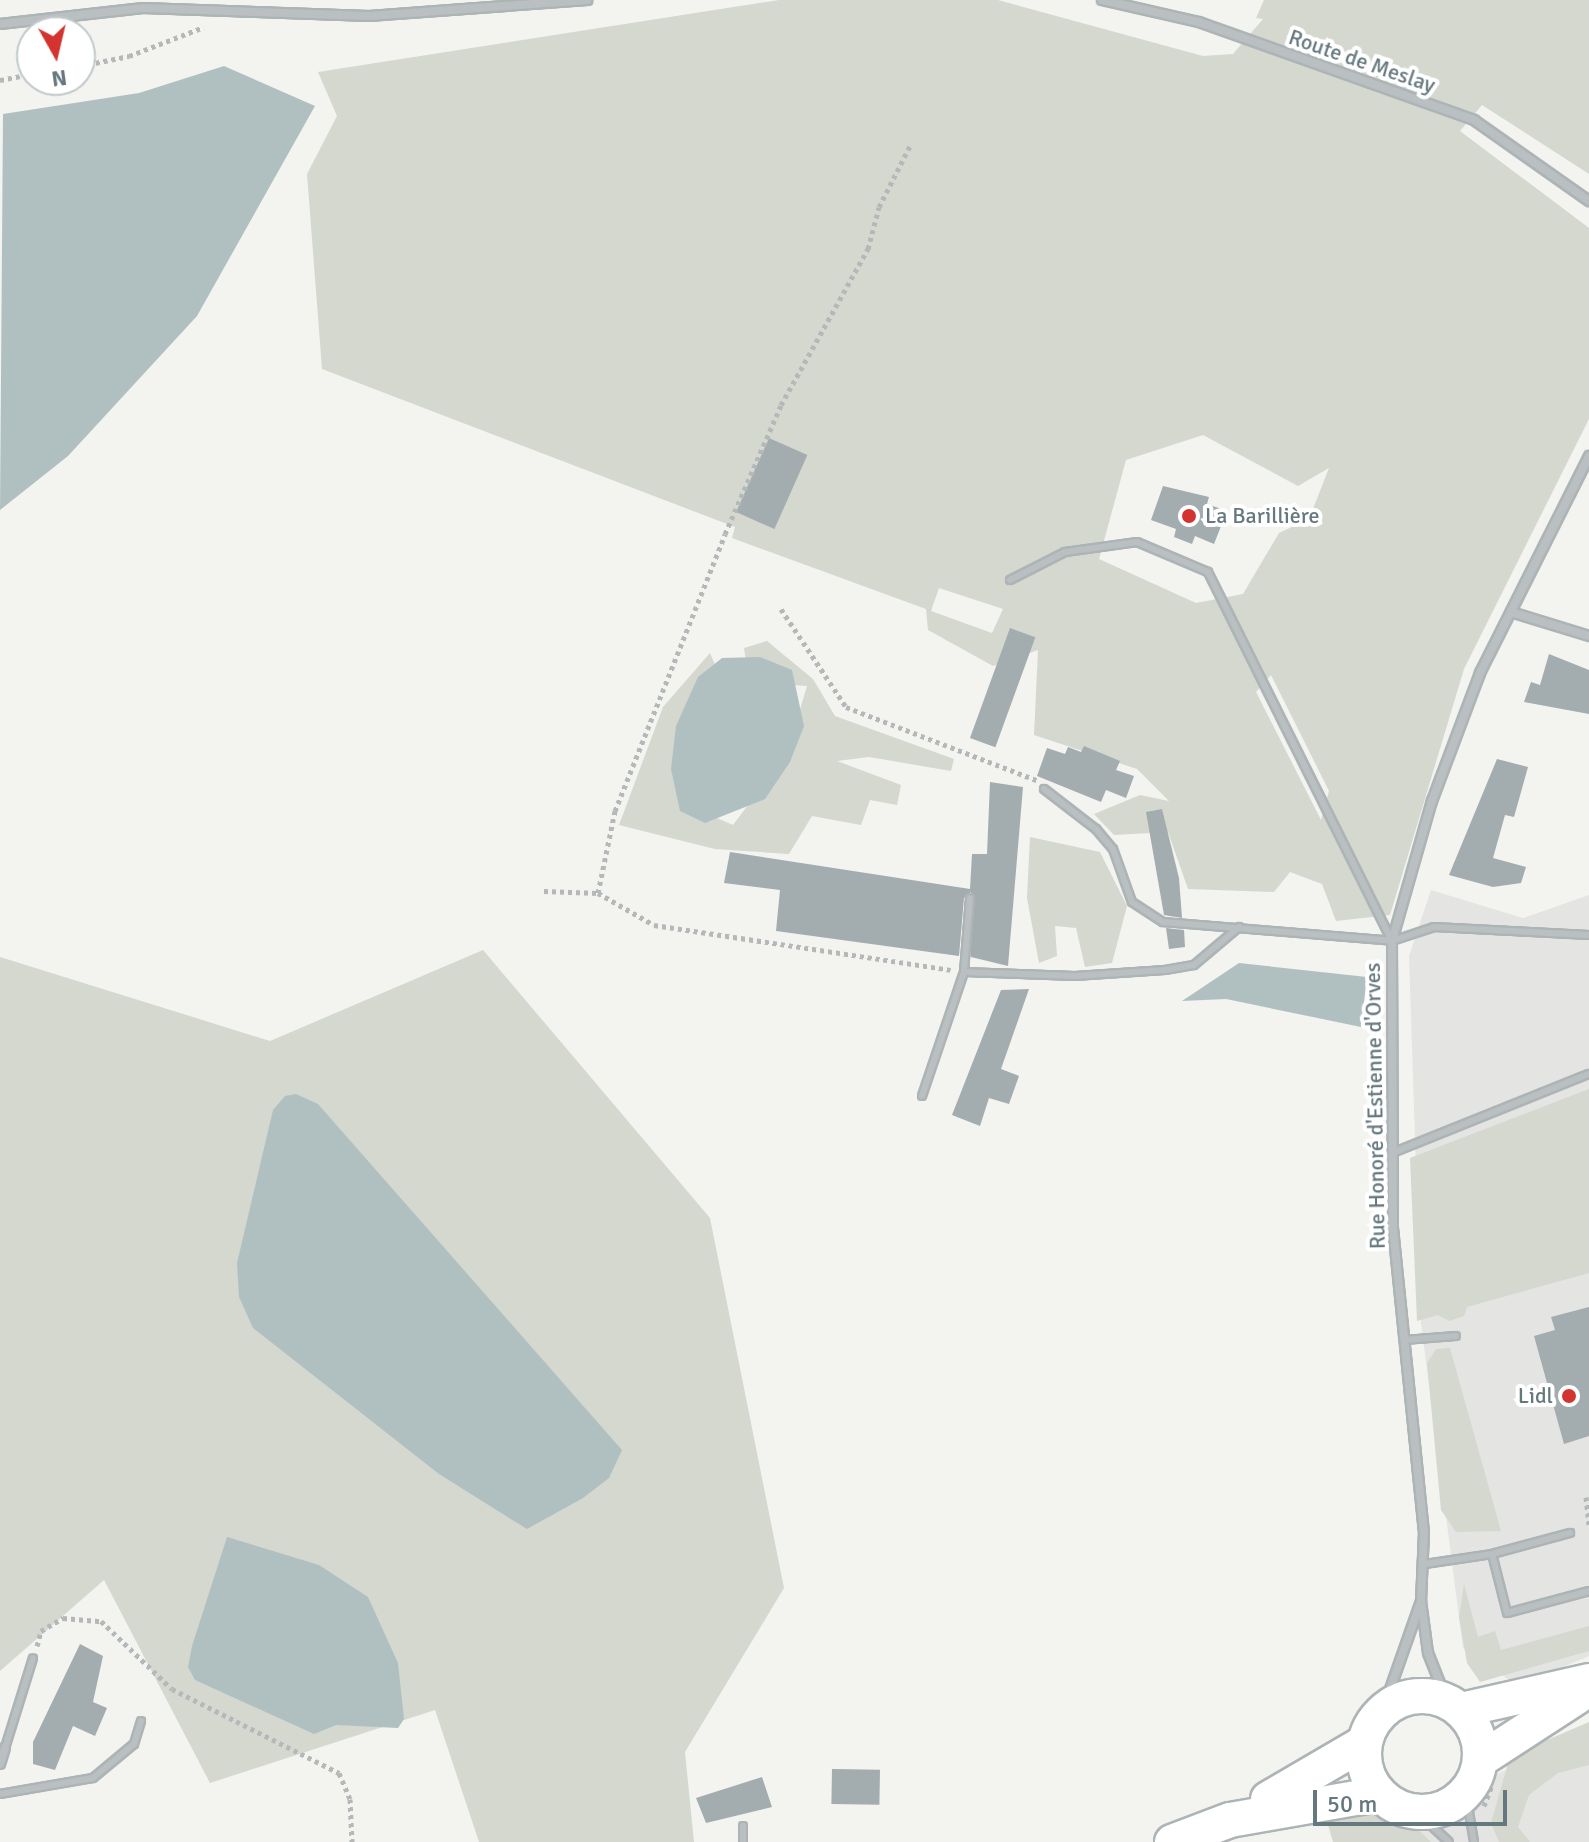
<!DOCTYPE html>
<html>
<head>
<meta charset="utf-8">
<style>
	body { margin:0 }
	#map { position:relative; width:1589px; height:1842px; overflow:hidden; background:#f3f3f0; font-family:Signika,sans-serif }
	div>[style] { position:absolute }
	.built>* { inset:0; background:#e4e4e3 }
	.green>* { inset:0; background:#d4d8cf }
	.water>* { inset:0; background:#b0c0c1 }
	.building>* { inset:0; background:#a3acae; transform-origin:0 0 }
	.path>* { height:5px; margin-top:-2.5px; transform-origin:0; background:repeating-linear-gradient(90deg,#b4b8b9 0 4px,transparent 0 8px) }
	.roads { filter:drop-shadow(2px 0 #adb4b6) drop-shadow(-2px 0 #adb4b6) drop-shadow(0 2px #adb4b6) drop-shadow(0 -2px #adb4b6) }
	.service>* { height:6px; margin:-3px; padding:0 3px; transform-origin:3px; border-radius:3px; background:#babfc1 }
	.minor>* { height:8px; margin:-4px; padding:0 4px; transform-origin:4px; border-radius:4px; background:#babfc1 }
	.secondary>* { height:34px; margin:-17px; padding:0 17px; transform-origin:17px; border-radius:17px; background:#fff }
	.secondary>.ring { margin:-17px; padding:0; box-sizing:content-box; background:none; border:34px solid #fff; border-radius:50% }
	.dots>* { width:22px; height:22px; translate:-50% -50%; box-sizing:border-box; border:4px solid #fff; border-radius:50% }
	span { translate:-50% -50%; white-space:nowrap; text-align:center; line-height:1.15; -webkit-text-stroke:8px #fff; paint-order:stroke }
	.street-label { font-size:22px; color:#65787e }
	.poi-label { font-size:22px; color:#65787e }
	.left { translate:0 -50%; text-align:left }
	.right { translate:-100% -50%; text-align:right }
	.north { position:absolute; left:16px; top:16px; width:80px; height:80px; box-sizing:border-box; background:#fff; border:2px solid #c1c9cb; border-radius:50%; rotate:172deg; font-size:22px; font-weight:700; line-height:32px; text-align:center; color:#65787e }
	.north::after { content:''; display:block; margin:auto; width:28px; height:36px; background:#d33430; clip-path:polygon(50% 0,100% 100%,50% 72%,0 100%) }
	.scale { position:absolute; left:1313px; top:1790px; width:194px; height:36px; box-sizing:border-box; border:4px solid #65787e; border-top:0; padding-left:10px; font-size:24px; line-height:28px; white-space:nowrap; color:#65787e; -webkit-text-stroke:6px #fff; paint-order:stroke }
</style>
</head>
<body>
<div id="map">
	<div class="built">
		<div style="clip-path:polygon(1431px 890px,1523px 918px,1589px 895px,1589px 1656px,1518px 1686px,1463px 1648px,1421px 1323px,1409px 956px)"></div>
		<div style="clip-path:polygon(1589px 1735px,1589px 1842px,1335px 1842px)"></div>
	</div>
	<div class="green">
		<div style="clip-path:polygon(evenodd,779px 0,998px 0,1203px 56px,1233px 54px,1263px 19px,1256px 18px,1264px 0,1589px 0,1589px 174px,1482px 105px,1460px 131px,1589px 228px,1589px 419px,1464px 669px,1390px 915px,1336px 921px,1322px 884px,1290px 872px,1274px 892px,1188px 889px,1168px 832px,1114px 835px,1094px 814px,1140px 795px,1169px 801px,1137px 769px,1034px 735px,1038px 650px,993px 666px,928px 630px,926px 609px,732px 538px,735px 527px,322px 369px,307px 174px,337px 116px,318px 72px,779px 0,1203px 435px,1298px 486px,1329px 468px,1309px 519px,1279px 533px,1243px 594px,1196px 603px,1099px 559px,1126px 460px,1203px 435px,779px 0,939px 588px,1003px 609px,992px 633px,931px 611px,939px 588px,779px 0,1271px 675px,1329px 791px,1321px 820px,1256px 692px,1271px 675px)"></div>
		<div style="clip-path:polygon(767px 641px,813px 679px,835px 716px,954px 759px,951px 771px,869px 757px,837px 761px,901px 785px,897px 805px,870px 800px,861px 825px,812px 816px,789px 854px,715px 849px,619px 825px,663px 707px,710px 653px,721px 679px,683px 803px,733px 825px,787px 753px,807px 686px,749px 682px,744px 648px)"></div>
		<div style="clip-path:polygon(1030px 837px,1100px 852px,1127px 906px,1112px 963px,1085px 967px,1076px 928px,1055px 926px,1057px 956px,1039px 963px,1027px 898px)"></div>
		<div style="clip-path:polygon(483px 950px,710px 1218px,784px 1588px,685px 1752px,694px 1842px,479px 1842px,435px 1710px,210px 1783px,104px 1580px,0 1671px,0 957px,270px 1041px)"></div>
		<div style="clip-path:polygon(1589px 1089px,1589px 1273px,1467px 1307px,1464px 1316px,1449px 1321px,1438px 1315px,1417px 1321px,1410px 1158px)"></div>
		<div style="clip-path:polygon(1450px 1348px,1501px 1531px,1456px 1532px,1441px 1510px,1427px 1363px,1436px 1349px)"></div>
		<div style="clip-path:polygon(1464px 1584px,1478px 1637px,1495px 1631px,1501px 1650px,1589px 1626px,1589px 1651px,1480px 1682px,1467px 1663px,1459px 1617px)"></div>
		<div style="clip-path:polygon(1589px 1722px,1589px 1765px,1558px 1773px,1529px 1795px,1518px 1827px,1530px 1842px,1499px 1842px,1491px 1823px,1510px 1756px)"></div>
		<div style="clip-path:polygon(1359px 1810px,1412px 1824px,1431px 1842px,1333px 1842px,1324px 1811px)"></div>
	</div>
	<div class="water">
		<div style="clip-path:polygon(224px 66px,315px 106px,197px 316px,68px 456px,0 510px,3px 114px,139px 93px)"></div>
		<div style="clip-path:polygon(760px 657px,792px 670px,804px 726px,790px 762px,765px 799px,705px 823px,680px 811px,671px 769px,676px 726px,698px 677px,722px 658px)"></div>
		<div style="clip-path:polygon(1239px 963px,1367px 977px,1361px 1027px,1226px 999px,1182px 1001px)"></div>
		<div style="clip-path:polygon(296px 1094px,318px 1104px,622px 1450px,609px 1478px,583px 1498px,527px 1529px,439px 1474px,253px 1328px,239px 1297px,237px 1263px,273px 1110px,285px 1096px)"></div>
		<div style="clip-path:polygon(227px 1537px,319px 1565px,368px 1597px,398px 1663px,404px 1719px,398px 1728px,336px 1725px,314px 1734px,195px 1680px,188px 1667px,192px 1646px)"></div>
	</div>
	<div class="building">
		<div style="left:769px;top:438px;width:42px;height:81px;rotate:24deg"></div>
		<div style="clip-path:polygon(1163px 486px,1209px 497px,1207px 504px,1227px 511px,1214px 544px,1195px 536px,1192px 544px,1174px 537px,1176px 529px,1151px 520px)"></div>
		<div style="left:1010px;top:628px;width:27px;height:117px;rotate:20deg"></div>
		<div style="clip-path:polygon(1549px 654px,1589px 670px,1589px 714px,1524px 702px,1531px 682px,1540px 685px)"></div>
		<div style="clip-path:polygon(1084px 746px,1120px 761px,1116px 770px,1134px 776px,1126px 798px,1106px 790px,1101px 802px,1037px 776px,1047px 748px,1065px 754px,1068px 747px,1081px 752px)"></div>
		<div style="clip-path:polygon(1497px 759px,1528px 767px,1514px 817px,1505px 815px,1493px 858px,1526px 867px,1521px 883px,1493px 887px,1449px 875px)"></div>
		<div style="clip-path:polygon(990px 782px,1023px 787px,1008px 966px,971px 957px,971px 892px,964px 898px,959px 956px,776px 931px,780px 890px,724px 883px,730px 852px,970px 889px,972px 854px,987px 854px)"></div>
		<div style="clip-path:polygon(1162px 809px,1179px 878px,1182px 918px,1164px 915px,1146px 812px)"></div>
		<div style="clip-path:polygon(1166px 928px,1184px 930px,1185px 947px,1169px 949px)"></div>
		<div style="clip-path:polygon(1029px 989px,1001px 1069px,1019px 1076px,1009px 1104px,989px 1098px,980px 1126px,952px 1115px,1001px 990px)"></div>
		<div style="clip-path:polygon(1589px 1307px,1589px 1436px,1564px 1444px,1534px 1336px,1555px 1330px,1551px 1317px)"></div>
		<div style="clip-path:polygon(80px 1644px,103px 1656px,93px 1702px,107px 1708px,95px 1736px,73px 1726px,55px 1770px,33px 1764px,33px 1742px)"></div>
		<div style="left:832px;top:1769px;width:48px;height:35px;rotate:1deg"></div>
		<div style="clip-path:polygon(762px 1777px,772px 1807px,706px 1823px,696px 1798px)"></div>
	</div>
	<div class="path">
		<div style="left:80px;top:66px;width:50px;rotate:-11.5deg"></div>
		<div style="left:129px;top:56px;width:80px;rotate:-21.1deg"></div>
		<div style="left:0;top:80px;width:33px;rotate:-11deg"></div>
		<div style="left:781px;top:609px;width:118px;rotate:56.4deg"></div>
		<div style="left:846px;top:707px;width:204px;rotate:21deg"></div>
		<div style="left:544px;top:891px;width:54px;rotate:2.1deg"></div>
		<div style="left:598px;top:893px;width:64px;rotate:29.7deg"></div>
		<div style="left:654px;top:925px;width:300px;rotate:8.6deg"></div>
		<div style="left:598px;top:893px;width:84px;rotate:-78.3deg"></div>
		<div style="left:615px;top:811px;width:298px;rotate:-68.3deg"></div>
		<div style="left:725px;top:534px;width:141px;rotate:-66.5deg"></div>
		<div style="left:781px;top:405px;width:179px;rotate:-60.9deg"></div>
		<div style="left:868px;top:249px;width:43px;rotate:-75.3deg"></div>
		<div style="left:879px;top:207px;width:68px;rotate:-63.1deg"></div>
		<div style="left:1586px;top:1497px;width:28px;rotate:84deg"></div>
		<div style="left:37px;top:1646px;width:16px;rotate:-75deg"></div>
		<div style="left:41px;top:1631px;width:26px;rotate:-31deg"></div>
		<div style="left:63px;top:1618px;width:38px;rotate:5deg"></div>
		<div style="left:101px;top:1621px;width:98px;rotate:43.8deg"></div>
		<div style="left:172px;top:1689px;width:187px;rotate:26.7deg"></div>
		<div style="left:339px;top:1773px;width:28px;rotate:67deg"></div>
		<div style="left:350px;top:1799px;width:43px;rotate:87.3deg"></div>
		<div style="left:1484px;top:1806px;width:22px;rotate:-69deg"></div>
	</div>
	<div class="roads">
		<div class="service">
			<div style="left:1010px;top:580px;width:62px;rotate:-27deg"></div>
			<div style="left:1065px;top:552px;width:73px;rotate:-7.9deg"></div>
			<div style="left:1137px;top:542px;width:77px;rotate:22.9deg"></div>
			<div style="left:1208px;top:572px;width:412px;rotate:63.5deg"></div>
			<div style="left:1044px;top:789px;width:66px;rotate:37.6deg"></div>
			<div style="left:1096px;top:829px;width:26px;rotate:50deg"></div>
			<div style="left:1113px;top:849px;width:56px;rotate:70.3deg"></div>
			<div style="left:1132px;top:902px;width:37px;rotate:33deg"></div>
			<div style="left:1163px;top:922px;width:230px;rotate:4.7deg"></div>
			<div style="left:1392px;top:941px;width:44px;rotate:-18.4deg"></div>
			<div style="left:1434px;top:927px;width:155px;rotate:3deg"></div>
			<div style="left:964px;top:972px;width:74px;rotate:-85.4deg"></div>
			<div style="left:922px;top:1096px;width:131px;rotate:-71.3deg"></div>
			<div style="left:964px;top:972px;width:111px;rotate:2.1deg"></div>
			<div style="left:1075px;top:976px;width:90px;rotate:-3.8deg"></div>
			<div style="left:1165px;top:970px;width:29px;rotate:-10deg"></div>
			<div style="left:1194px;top:965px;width:59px;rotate:-40.2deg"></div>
			<div style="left:1392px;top:1153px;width:212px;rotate:-21.9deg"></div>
			<div style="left:1404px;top:1340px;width:52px;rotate:-4.4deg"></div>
			<div style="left:1492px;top:1554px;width:81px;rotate:-15.1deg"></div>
			<div style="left:1425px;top:1564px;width:68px;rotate:-8.5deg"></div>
			<div style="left:1492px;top:1554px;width:61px;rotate:75.7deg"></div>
			<div style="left:1507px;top:1613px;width:85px;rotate:-15deg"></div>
			<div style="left:5px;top:1748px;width:94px;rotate:-72.7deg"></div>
			<div style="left:0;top:1794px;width:94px;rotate:-9.8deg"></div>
			<div style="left:93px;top:1778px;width:53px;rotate:-39.7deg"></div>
			<div style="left:134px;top:1744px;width:24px;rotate:-73deg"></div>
			<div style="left:1466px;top:1794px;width:49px;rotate:80.5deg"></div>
			<div style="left:1418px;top:1813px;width:42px;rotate:43.1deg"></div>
			<div style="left:743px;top:1826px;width:16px;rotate:90deg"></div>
		</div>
		<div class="minor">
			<div style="left:1102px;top:0;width:99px;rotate:12.8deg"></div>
			<div style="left:1199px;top:22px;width:292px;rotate:19.6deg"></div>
			<div style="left:1474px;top:120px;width:141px;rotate:35.2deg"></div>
			<div style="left:0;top:24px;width:144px;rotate:-6.4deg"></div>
			<div style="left:143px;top:8px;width:226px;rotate:2deg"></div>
			<div style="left:369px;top:16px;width:219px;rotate:-4.2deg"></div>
			<div style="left:1511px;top:612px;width:82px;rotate:17.1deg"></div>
			<div style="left:1421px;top:1601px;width:68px;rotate:-87.5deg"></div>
			<div style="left:1424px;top:1533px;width:306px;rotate:-95.8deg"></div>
			<div style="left:1393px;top:1229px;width:288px;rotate:-90.2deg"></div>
			<div style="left:1392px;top:941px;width:146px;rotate:-74.1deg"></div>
			<div style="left:1432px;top:801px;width:137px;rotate:-69.4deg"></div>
			<div style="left:1480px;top:673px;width:243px;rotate:-63.3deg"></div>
			<div style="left:1382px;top:1712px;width:118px;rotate:-70.6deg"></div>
			<div style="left:1421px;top:1601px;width:52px;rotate:82.3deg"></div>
			<div style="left:1428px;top:1653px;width:52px;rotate:68.4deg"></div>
			<div style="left:0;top:1764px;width:17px;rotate:-73deg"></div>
		</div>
		<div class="secondary">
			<div class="ring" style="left:1364px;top:1696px;width:82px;height:82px"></div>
			<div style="left:1461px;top:1710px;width:131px;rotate:-12.8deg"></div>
			<div style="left:1480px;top:1760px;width:116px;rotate:-33deg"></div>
			<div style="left:1268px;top:1799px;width:111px;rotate:-30.3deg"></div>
			<div style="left:1172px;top:1842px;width:62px;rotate:-20.8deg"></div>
			<div style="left:1230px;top:1820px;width:151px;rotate:-9.9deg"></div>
		</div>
	</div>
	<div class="dots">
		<div style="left:1189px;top:516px;background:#d33430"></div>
		<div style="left:1569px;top:1396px;background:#d33430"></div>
	</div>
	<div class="street-label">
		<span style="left:1362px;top:61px;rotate:19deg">Route de Meslay</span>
		<span style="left:1375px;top:1106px;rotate:-91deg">Rue Honoré d'Estienne d'Orves</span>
	</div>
	<div class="poi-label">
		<span class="left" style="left:1205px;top:516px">La Barillière</span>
		<span class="right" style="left:1553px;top:1396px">Lidl</span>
	</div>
	<div class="north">N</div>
	<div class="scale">50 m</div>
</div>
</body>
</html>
